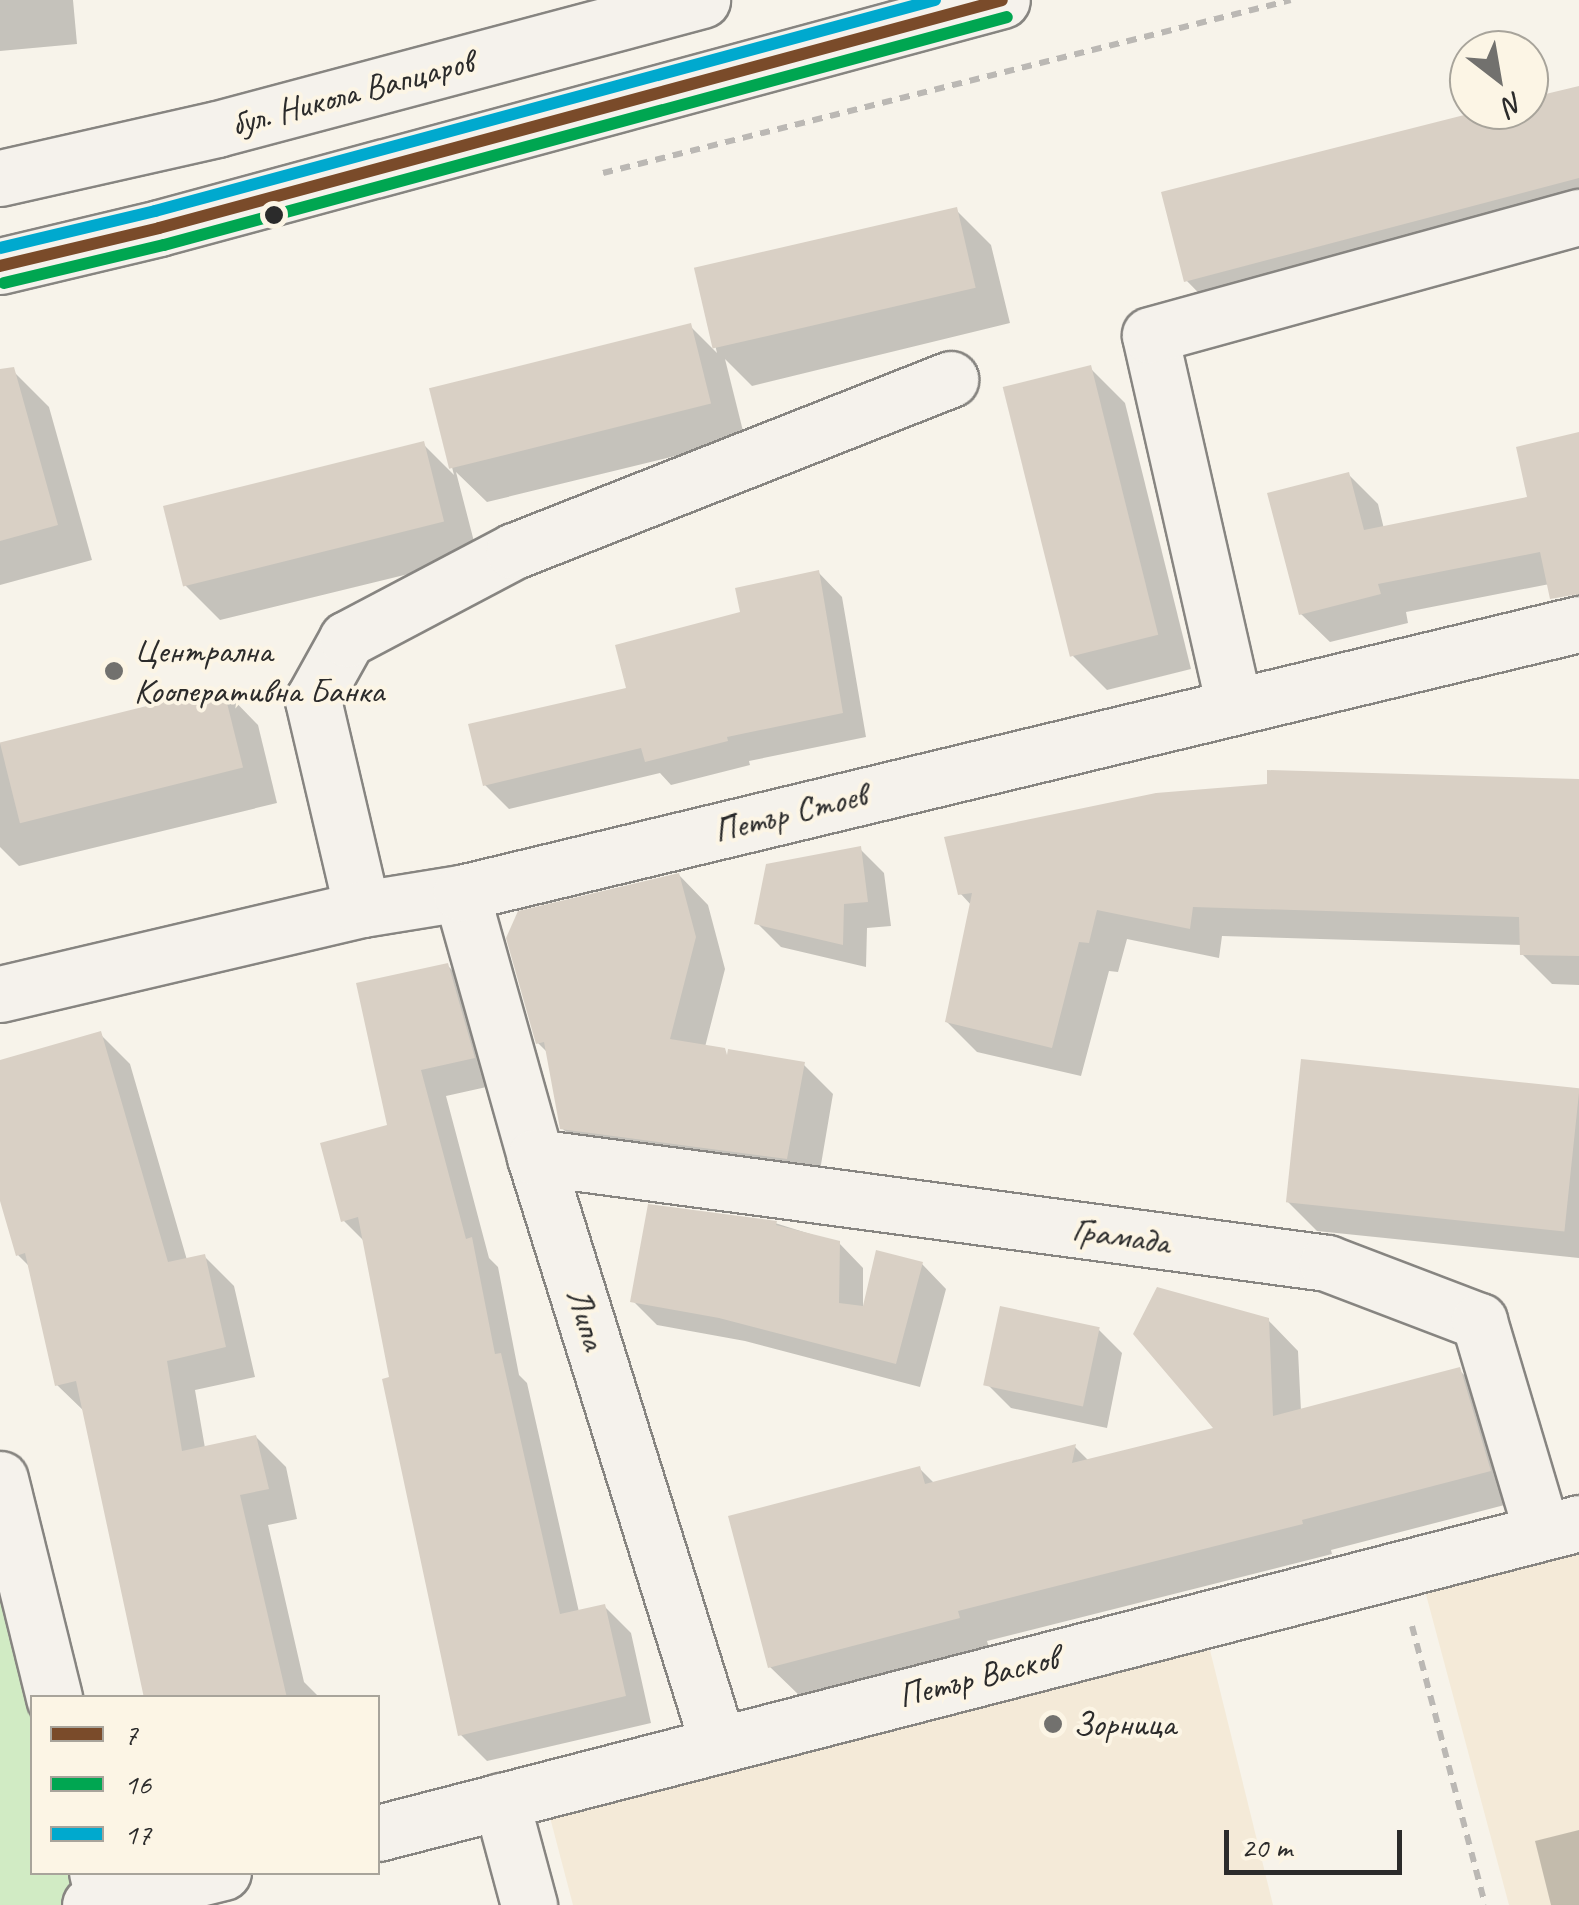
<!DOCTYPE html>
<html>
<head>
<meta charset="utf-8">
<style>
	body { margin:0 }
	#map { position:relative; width:1579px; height:1905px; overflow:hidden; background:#f7f3ea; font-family:Caveat,sans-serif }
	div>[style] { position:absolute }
	.built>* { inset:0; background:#f4ead8 }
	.green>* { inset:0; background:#d1ebc4 }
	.shadow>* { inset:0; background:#0003 }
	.building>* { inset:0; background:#d9d0c5; transform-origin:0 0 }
	.path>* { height:6px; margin-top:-3px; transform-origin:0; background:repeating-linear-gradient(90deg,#bbb8b4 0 10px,transparent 0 18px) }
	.roads { filter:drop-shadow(2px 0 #878581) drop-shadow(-2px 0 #878581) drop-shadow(0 2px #878581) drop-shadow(0 -2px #878581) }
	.street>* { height:55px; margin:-27.5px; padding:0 27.5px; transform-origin:27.5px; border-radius:27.5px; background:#f5f2ec }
	.secondary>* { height:55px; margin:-27.5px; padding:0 27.5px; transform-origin:27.5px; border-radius:27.5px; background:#f5f2ec }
	.bus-1>* { height:12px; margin:-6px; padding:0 6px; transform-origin:6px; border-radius:6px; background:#7a4b2a }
	.bus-2>* { height:12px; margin:-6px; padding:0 6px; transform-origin:6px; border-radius:6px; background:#00a651 }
	.bus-3>* { height:12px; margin:-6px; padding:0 6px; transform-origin:6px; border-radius:6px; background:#00a9ce }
	.dots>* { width:28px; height:28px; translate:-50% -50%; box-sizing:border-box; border:5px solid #fcf5e5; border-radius:50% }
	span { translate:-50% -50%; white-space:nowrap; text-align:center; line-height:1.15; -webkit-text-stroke:8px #fcf5e5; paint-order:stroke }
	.street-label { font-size:35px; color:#2b2b2b }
	.poi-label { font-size:35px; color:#2b2b2b }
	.left { translate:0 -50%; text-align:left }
	.legend { position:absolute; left:30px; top:1695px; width:350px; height:180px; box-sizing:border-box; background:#fcf5e5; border:2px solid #a8a49b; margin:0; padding:12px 18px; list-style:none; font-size:30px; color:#2b2b2b }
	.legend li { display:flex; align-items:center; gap:20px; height:50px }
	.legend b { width:50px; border:2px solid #a8a49b }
	.north { position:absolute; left:1449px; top:30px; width:100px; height:100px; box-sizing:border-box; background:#fcf5e5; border:2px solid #a8a49b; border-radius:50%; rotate:149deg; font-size:28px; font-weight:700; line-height:40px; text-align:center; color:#2b2b2b }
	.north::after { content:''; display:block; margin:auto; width:35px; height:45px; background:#72716e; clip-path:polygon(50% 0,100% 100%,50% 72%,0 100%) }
	.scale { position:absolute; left:1224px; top:1830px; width:178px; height:45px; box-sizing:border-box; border:5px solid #2b2b2b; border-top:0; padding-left:12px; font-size:30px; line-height:35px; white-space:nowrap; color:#2b2b2b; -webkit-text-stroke:8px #fcf5e5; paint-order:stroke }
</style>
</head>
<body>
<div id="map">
	<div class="built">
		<div style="clip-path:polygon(1579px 1548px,1579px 1905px,1509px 1905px,1424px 1587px)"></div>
		<div style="clip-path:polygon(1208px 1642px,1273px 1905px,573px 1905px,547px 1806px)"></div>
	</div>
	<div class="green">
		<div style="clip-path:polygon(0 1585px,32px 1713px,32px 1872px,73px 1873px,82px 1905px,0 1905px)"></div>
	</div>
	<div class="shadow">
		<div style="clip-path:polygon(0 0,73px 0,77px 44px,0 51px)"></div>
		<div style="clip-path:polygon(1579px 88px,1579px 233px,1230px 325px,1186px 280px,1494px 110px,1529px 110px,1529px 101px)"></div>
		<div style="clip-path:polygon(956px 210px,991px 245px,1010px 323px,752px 386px,725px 359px,745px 439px,487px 502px,456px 472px,478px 557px,220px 620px,185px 585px,423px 444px,454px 475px,432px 389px,690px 326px,717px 353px,698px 273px)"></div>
		<div style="clip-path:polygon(1090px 368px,1125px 403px,1191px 669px,1107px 690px,1072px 655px)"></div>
		<div style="clip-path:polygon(14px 372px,49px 407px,92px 560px,0 585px,0 375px)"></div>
		<div style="clip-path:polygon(1579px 435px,1579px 596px,1560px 582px,1406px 612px,1408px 623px,1330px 642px,1301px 614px,1349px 475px,1378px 504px,1384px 529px,1530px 499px)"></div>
		<div style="clip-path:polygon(818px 572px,842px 597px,866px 737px,749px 761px,750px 765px,671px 785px,660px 773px,509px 809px,485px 785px,743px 613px)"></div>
		<div style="clip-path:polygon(223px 689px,258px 725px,277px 803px,19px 866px,0 847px,0 744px)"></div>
		<div style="clip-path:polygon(1579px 781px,1579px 985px,1552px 984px,1522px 954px,1522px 945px,1222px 936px,1219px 958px,1127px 939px,1118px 972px,1109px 971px,1081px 1076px,977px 1052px,947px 1022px,972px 906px,960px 893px)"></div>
		<div style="clip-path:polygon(860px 849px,884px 873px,891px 926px,867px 928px,866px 967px,781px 947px,757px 923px)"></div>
		<div style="clip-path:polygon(679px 875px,708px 905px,725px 969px,705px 1047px,729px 1056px,803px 1064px,833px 1094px,817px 1188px,592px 1158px,562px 1128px,548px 1053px,538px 1043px)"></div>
		<div style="clip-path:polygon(447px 965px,474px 992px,500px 1084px,446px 1096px,489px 1258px,498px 1267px,519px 1375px,527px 1383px,579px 1612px,604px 1606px,631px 1633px,651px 1723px,487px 1761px,460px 1734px,366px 1243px,344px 1221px,390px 1127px)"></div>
		<div style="clip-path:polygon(100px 1034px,130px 1064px,187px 1260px,204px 1256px,234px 1286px,255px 1377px,195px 1390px,205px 1448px,256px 1437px,286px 1467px,297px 1519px,268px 1525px,304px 1682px,320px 1698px,156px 1698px,86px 1413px,57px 1385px,30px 1267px,18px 1255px,0 1192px,0 1063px)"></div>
		<div style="clip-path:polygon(1579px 1092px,1579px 1258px,1317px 1231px,1287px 1201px)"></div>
		<div style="clip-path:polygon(775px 1223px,839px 1243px,863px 1268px,863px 1310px,922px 1264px,946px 1289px,920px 1387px,745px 1341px,657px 1325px,633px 1301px)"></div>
		<div style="clip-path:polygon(1268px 1320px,1298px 1351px,1301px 1411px,1459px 1370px,1490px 1400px,1520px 1501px,1331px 1550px,1332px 1554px,987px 1641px,989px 1648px,801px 1697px,770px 1667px,919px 1468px,935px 1484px,1075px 1447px,1089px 1461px,1218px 1429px)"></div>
		<div style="clip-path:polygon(1098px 1329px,1122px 1353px,1107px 1428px,1011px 1408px,987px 1384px)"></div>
		<div style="clip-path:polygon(1579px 1830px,1579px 1905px,1551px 1905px,1535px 1841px)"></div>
	</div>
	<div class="building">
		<div style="clip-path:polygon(1579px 86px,1579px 178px,1184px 282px,1161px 192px,1484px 110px,1529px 110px,1529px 98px)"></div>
		<div style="left:957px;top:207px;width:83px;height:270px;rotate:77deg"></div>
		<div style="left:691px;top:323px;width:83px;height:270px;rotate:76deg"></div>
		<div style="left:1091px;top:365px;width:278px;height:91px;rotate:76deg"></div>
		<div style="clip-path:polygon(14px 367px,58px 525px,0 541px,0 369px)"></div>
		<div style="clip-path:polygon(1579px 432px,1579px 594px,1550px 599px,1540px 552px,1378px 584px,1381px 594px,1299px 615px,1267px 493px,1349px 472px,1364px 530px,1527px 497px,1516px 447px)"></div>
		<div style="left:424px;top:441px;width:83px;height:269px;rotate:76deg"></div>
		<div style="clip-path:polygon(819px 570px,843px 713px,727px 737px,728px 741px,645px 762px,641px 748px,483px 786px,468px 724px,626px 688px,615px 645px,740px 612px,735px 588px)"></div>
		<div style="left:223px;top:687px;width:83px;height:230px;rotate:76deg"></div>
		<div style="clip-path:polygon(1267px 770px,1579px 779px,1579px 956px,1520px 955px,1519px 917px,1193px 907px,1190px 929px,1097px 910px,1089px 943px,1079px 942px,1052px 1048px,945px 1022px,972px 893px,958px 895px,944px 837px,1156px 793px,1267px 784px)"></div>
		<div style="clip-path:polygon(861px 846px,868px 902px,844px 904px,843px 945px,754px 924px,766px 864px)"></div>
		<div style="clip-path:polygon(679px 873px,696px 937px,670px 1039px,725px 1048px,727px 1055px,728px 1049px,805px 1062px,787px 1159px,560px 1129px,544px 1042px,536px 1044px,506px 938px,518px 911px)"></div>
		<div style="clip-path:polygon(448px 963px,475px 1058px,421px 1070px,466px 1239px,472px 1237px,495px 1354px,501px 1353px,560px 1614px,605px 1604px,626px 1696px,458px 1736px,382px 1379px,389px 1377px,358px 1217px,341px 1222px,320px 1143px,387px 1125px,356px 983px)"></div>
		<div style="clip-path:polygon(101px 1031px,168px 1262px,205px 1254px,226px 1347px,167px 1361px,182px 1451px,256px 1435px,269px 1489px,240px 1495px,287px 1698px,144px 1698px,76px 1381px,55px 1386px,25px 1253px,16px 1256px,0 1201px,0 1060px)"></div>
		<div style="left:1301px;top:1059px;width:280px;height:144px;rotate:6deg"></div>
		<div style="clip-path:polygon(648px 1204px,777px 1221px,776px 1225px,840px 1241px,839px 1303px,863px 1306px,876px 1250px,923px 1262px,896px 1364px,719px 1318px,630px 1302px)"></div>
		<div style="clip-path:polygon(1157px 1287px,1269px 1318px,1273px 1416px,1460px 1367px,1491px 1471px,1302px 1520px,1303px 1524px,958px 1611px,960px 1618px,768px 1668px,728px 1516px,920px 1466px,925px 1484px,1076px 1444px,1072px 1463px,1213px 1428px,1133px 1334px)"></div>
		<div style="left:1000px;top:1306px;width:102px;height:81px;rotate:12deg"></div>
	</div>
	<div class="path">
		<div style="left:603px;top:173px;width:709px;rotate:-14.11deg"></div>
		<div style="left:1412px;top:1626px;width:288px;rotate:75.3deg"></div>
	</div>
	<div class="roads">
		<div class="street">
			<div style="left:1234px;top:705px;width:379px;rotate:-102.8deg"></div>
			<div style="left:1150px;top:335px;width:445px;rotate:-15.4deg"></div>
			<div style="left:461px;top:893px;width:274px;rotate:74.3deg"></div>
			<div style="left:535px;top:1157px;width:615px;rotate:72.68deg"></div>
			<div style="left:362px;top:909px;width:215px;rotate:-103.2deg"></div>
			<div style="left:313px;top:700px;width:70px;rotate:-60.9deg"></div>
			<div style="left:347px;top:639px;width:189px;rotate:-27.8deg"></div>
			<div style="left:514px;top:551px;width:469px;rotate:-21.5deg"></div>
			<div style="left:0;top:994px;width:372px;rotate:-13.2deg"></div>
			<div style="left:362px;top:909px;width:100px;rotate:-9.2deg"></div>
			<div style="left:461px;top:893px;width:1150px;rotate:-13.53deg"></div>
			<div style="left:535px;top:1157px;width:799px;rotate:7.62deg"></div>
			<div style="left:1327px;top:1263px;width:163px;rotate:20.9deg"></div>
			<div style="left:1479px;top:1321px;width:220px;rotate:73.4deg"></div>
			<div style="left:501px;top:1801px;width:108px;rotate:74.9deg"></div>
			<div style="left:378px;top:1833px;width:1240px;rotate:-14.47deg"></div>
			<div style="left:90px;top:1905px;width:137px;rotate:-13.9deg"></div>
		</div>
		<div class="secondary">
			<div style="left:0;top:178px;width:222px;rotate:-12.7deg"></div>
			<div style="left:217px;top:129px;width:502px;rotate:-14.89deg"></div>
			<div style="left:0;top:266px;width:163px;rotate:-13.4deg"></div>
			<div style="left:159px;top:228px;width:873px;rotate:-15.13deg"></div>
			<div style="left:0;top:1479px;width:226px;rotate:76.1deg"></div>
			<div style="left:97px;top:1872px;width:34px;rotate:76deg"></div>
		</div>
	</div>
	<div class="bus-1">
		<div style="left:0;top:266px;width:163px;rotate:-13.4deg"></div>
		<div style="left:159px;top:228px;width:873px;rotate:-15.13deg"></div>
	</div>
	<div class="bus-2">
		<div style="left:4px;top:283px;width:164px;rotate:-13.4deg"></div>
		<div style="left:164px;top:245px;width:873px;rotate:-15.13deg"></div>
	</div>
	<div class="bus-3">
		<div style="left:0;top:248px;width:159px;rotate:-13.4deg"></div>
		<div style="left:155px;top:211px;width:808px;rotate:-15.14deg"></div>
	</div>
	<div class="dots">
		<div style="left:274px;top:215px;background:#2b2b2b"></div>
		<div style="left:114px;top:671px;background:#72716e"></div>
		<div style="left:1053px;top:1724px;background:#72716e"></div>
	</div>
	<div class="street-label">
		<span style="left:352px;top:93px;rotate:-15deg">бул. Никола Вапцаров</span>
		<span style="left:790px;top:813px;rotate:-14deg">Петър Стоев</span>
		<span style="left:1121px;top:1236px;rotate:8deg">Грамада</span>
		<span style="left:586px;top:1319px;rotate:73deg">Липа</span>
		<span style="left:978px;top:1677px;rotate:-14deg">Петър Васков</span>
	</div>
	<div class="poi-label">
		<span class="left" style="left:134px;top:671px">Централна<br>Кооперативна Банка</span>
		<span class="left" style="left:1073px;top:1724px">Зорница</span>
	</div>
	<ul class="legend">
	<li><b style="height:12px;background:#7a4b2a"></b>7</li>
	<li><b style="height:12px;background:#00a651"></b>16</li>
	<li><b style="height:12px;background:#00a9ce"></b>17</li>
	</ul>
	<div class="north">N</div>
	<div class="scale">20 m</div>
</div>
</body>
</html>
